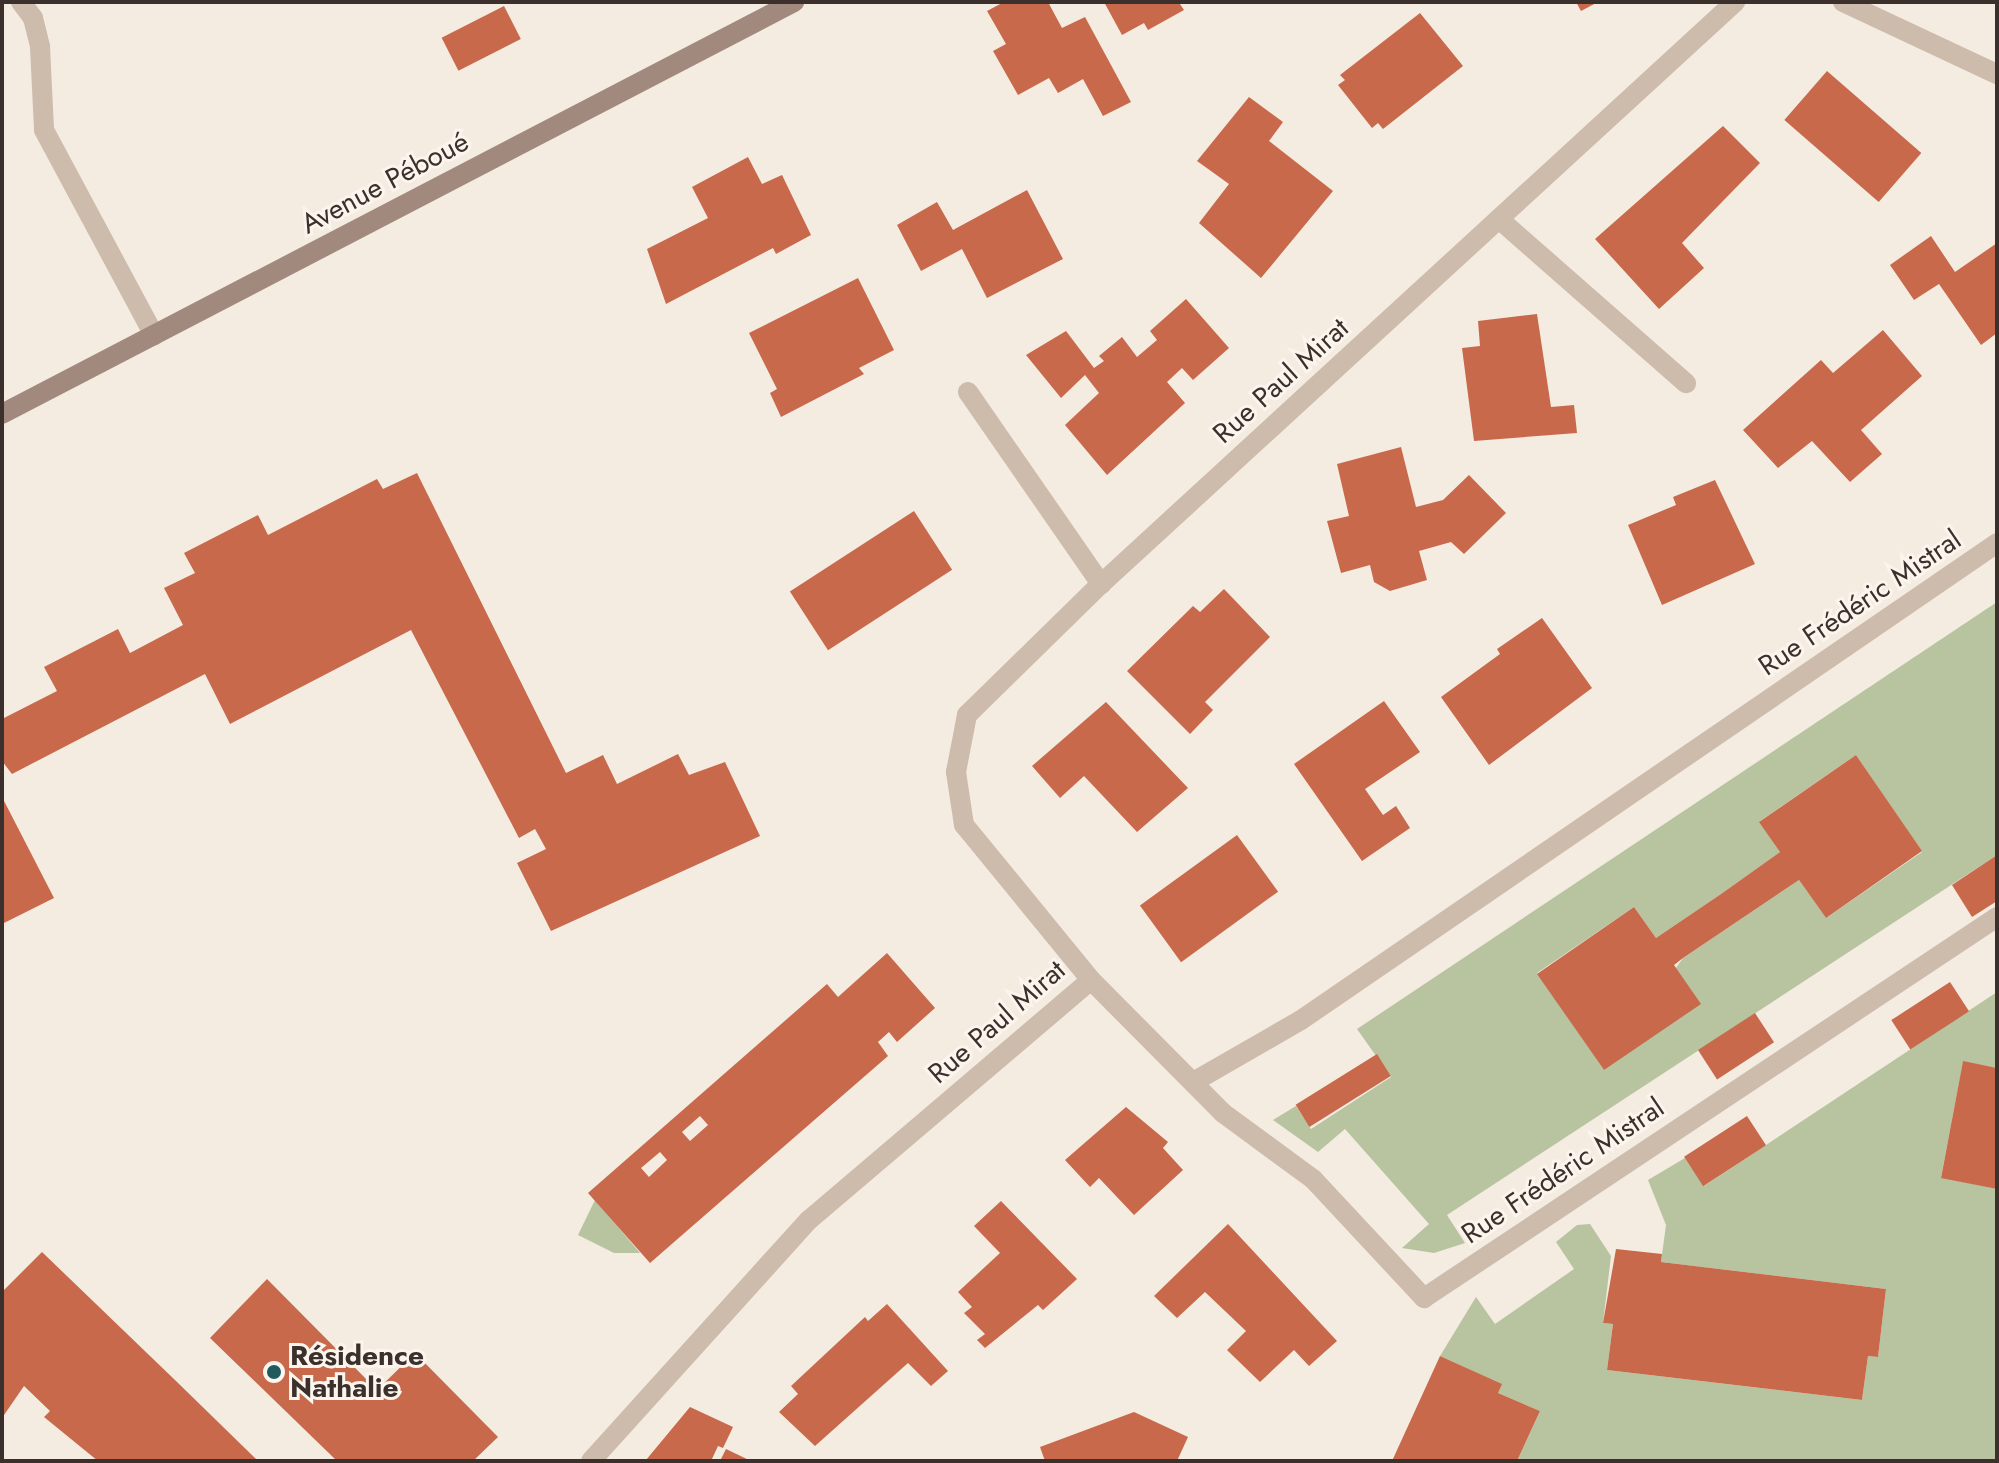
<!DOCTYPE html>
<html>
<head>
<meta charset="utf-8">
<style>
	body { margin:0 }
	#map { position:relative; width:1999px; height:1463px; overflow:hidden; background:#f4ebe1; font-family:Jost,sans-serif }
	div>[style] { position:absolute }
	.green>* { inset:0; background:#b8c4a0 }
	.building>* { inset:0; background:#c8694b; transform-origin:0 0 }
	.lane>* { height:20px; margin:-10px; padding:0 10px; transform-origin:10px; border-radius:10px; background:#cdbbac }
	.street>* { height:20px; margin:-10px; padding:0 10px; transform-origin:10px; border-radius:10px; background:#cdbbac }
	.secondary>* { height:20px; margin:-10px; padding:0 10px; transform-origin:10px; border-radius:10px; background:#a18a7d }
	.dots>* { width:22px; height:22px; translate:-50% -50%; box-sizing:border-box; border:4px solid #fbf5ee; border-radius:50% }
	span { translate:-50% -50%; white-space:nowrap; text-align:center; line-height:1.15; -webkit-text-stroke:6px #fbf5ee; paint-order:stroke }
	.street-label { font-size:28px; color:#3b302b }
	.poi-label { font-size:28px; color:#3b302b; font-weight:700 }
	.left { translate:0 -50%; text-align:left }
	.frame { position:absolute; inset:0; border:4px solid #3b302b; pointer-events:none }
</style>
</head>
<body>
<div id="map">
	<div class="green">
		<div style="clip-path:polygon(evenodd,1997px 602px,1997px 855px,1447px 1215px,1465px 1243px,1434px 1253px,1402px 1248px,1429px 1224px,1345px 1129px,1318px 1152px,1273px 1120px,1296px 1106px,1311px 1129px,1391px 1077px,1357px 1029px,1997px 602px,1856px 755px,1922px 852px,1826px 918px,1799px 880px,1683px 958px,1604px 1070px,1537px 973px,1634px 907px,1656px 938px,1721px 894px,1780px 852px,1760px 821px,1856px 755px)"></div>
		<div style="clip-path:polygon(1997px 992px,1997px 1068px,1963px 1062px,1941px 1177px,1997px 1189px,1997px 1461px,1517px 1461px,1540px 1411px,1498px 1393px,1501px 1384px,1440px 1356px,1476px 1297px,1495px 1324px,1574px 1269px,1556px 1242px,1577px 1225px,1590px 1224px,1611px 1256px,1603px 1323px,1613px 1324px,1607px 1370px,1862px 1400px,1868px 1356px,1878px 1357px,1886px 1289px,1661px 1262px,1666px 1225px,1648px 1180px,1685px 1158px,1704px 1186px)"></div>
		<div style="clip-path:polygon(595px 1200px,640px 1253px,614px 1253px,578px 1235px)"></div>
	</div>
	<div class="building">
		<div style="clip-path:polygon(1004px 2px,1048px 2px,1062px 28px,1085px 17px,1131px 102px,1103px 116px,1083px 79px,1058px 93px,1049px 78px,1018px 95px,993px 51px,1006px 44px,987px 11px)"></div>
		<div style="clip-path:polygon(1104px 2px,1185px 2px,1180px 4px,1184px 10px,1148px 30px,1144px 23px,1122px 35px)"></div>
		<div style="clip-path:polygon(1576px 2px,1598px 2px,1581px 11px)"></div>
		<div style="left:504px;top:6px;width:37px;height:70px;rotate:63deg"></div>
		<div style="clip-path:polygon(1420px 13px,1463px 66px,1383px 129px,1378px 123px,1372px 128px,1338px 85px,1345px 80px,1340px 75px)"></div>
		<div style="left:1827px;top:71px;width:125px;height:65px;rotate:41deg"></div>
		<div style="clip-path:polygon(1249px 97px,1283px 122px,1269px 141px,1333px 191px,1261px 278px,1199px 223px,1229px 184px,1197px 161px)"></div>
		<div style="clip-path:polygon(1723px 126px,1760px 163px,1682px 243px,1704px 268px,1659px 309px,1595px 239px)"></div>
		<div style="clip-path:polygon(748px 157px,762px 184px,782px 175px,811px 235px,776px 254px,773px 248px,666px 304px,647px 249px,708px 218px,692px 187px)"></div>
		<div style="clip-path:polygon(1027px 190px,1063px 259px,987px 298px,962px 249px,921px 271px,897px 225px,937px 202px,953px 230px)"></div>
		<div style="clip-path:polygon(1931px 236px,1955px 272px,1997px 243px,1997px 333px,1981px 345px,1939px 284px,1914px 300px,1890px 265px)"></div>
		<div style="clip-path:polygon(858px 278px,894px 350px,859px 368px,864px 374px,781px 417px,770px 393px,777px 389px,749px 333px)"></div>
		<div style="clip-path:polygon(1186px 299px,1229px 348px,1193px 380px,1182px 368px,1167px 382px,1185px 403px,1107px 475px,1065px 425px,1099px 393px,1085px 375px,1061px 398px,1026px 355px,1066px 331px,1094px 368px,1104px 361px,1099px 356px,1122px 337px,1137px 357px,1157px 340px,1150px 331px)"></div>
		<div style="clip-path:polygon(1537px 314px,1551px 407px,1574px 405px,1577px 433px,1474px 441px,1462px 348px,1480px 346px,1478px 321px)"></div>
		<div style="clip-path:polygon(1883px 330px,1922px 376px,1861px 430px,1882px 454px,1850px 482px,1812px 441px,1778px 468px,1743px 430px,1821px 360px,1833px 373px)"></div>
		<div style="clip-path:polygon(1401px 447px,1416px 507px,1443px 500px,1469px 475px,1506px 513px,1464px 554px,1451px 542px,1419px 551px,1427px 580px,1390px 591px,1374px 582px,1370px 565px,1341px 573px,1327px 521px,1349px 516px,1337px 464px)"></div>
		<div style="clip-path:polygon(417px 473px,566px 773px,603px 755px,617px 784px,678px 754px,689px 775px,725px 762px,760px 836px,551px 931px,517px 863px,546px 849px,535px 829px,519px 838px,411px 630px,230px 724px,205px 674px,12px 774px,2px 761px,2px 719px,57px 691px,44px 667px,118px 629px,130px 653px,183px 625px,164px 588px,195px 573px,184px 553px,258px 515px,268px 535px,377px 479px,383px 489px)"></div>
		<div style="clip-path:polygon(1715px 480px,1755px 564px,1662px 605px,1628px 525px,1676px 505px,1673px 497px)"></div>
		<div style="left:914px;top:511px;width:70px;height:148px;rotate:57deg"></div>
		<div style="clip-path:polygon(1224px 589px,1270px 637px,1205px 702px,1213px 710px,1190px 734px,1127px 671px,1193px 606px,1200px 612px)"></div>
		<div style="clip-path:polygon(1542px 618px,1592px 688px,1489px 765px,1441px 697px,1500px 654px,1497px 649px)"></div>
		<div style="clip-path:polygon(1384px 701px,1420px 752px,1365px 789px,1383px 815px,1396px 806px,1410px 828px,1362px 861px,1294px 764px)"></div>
		<div style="clip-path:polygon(1106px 702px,1188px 788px,1137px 832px,1084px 776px,1060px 798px,1032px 766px)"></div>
		<div style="clip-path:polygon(1856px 755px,1922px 851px,1826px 918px,1799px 880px,1683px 958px,1674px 965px,1701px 1004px,1604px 1070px,1537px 974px,1634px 907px,1656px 938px,1721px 894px,1780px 852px,1759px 822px)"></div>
		<div style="clip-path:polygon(2px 797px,54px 898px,2px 924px)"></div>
		<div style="left:1237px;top:835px;width:70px;height:120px;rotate:54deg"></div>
		<div style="clip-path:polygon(1997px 855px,1997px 901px,1972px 917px,1952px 885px)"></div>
		<div style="clip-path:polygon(evenodd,887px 953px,935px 1008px,897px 1042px,889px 1032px,878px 1042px,888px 1056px,650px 1263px,588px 1193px,827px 984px,838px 997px,887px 953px,700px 1116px,708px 1125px,690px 1141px,682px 1132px,700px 1116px,887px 953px,660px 1152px,667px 1160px,649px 1177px,641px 1168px,660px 1152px)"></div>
		<div style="left:1950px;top:982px;width:35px;height:70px;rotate:57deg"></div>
		<div style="left:1755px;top:1013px;width:35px;height:68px;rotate:57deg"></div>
		<div style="left:1377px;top:1054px;width:26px;height:96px;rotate:58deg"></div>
		<div style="clip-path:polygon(1963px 1061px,1997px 1068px,1997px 1189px,1941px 1178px)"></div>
		<div style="clip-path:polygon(1126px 1107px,1168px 1142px,1163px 1148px,1183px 1170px,1134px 1215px,1099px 1178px,1090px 1187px,1065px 1160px)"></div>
		<div style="left:1747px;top:1116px;width:35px;height:75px;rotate:57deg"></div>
		<div style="clip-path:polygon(1001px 1201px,1077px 1279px,1043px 1310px,1038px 1305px,985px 1348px,977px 1340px,985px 1334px,964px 1313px,972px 1307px,958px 1292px,1000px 1253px,974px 1226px)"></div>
		<div style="clip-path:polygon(1228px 1224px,1337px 1341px,1309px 1366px,1294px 1350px,1260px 1382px,1227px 1350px,1246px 1331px,1205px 1292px,1177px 1318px,1154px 1296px)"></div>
		<div style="clip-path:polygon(1616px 1249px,1662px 1254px,1661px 1262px,1886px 1289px,1878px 1357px,1868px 1356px,1862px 1400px,1607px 1370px,1613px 1324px,1603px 1323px)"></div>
		<div style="clip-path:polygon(42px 1252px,176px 1381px,258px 1461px,98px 1461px,44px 1417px,50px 1411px,24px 1386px,2px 1418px,2px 1292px)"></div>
		<div style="clip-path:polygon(267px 1279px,377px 1390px,415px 1353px,498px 1437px,473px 1461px,337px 1461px,210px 1338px)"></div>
		<div style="clip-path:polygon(887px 1304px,948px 1371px,931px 1386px,908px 1363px,815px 1446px,779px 1412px,798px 1394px,791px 1386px,865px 1317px,868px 1321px)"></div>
		<div style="clip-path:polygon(1440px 1356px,1502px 1384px,1498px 1393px,1540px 1411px,1517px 1461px,1392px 1461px)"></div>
		<div style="clip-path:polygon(690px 1407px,733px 1427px,723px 1448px,718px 1446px,711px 1461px,646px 1460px)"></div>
		<div style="clip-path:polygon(1134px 1412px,1188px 1437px,1177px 1461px,1045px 1461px,1040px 1447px)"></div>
		<div style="clip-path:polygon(726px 1449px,751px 1461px,720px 1461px)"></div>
	</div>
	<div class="lane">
		<div style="left:21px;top:2px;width:20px;rotate:53deg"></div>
		<div style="left:33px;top:18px;width:30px;rotate:76deg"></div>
		<div style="left:40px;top:47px;width:83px;rotate:87.2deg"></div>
		<div style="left:44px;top:130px;width:233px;rotate:61.8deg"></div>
	</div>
	<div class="street">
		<div style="left:1843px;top:2px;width:170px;rotate:25.1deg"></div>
		<div style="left:1499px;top:219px;width:249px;rotate:41.3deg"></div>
		<div style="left:968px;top:392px;width:234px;rotate:55.3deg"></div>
		<div style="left:1091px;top:980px;width:187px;rotate:45.2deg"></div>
		<div style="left:1223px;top:1113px;width:112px;rotate:36.3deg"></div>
		<div style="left:1313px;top:1179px;width:163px;rotate:47deg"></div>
		<div style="left:1424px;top:1298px;width:688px;rotate:-33.62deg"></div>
		<div style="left:1195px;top:1081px;width:122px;rotate:-29.9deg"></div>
		<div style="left:1301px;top:1020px;width:844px;rotate:-34.42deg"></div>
		<div style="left:591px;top:1461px;width:325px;rotate:-47.9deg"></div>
		<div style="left:809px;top:1220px;width:370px;rotate:-40.4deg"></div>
		<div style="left:1091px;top:980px;width:200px;rotate:-129.3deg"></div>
		<div style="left:964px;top:825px;width:54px;rotate:-98.6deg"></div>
		<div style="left:956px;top:772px;width:58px;rotate:-79.1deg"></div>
		<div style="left:967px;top:715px;width:187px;rotate:-44.4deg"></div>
		<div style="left:1101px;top:584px;width:861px;rotate:-42.55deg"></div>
	</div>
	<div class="secondary">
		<div style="left:2px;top:414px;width:893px;rotate:-27.48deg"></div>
	</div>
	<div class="dots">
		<div style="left:274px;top:1372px;background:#1f5a5e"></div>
	</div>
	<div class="street-label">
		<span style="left:385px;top:183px;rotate:-28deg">Avenue Péboué</span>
		<span style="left:1281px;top:381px;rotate:-42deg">Rue Paul Mirat</span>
		<span style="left:1860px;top:603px;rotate:-34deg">Rue Frédéric Mistral</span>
		<span style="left:997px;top:1022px;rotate:-41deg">Rue Paul Mirat</span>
		<span style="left:1563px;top:1171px;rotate:-34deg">Rue Frédéric Mistral</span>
	</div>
	<div class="poi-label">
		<span class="left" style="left:290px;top:1372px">Résidence<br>Nathalie</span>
	</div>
	<div class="frame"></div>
</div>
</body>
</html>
